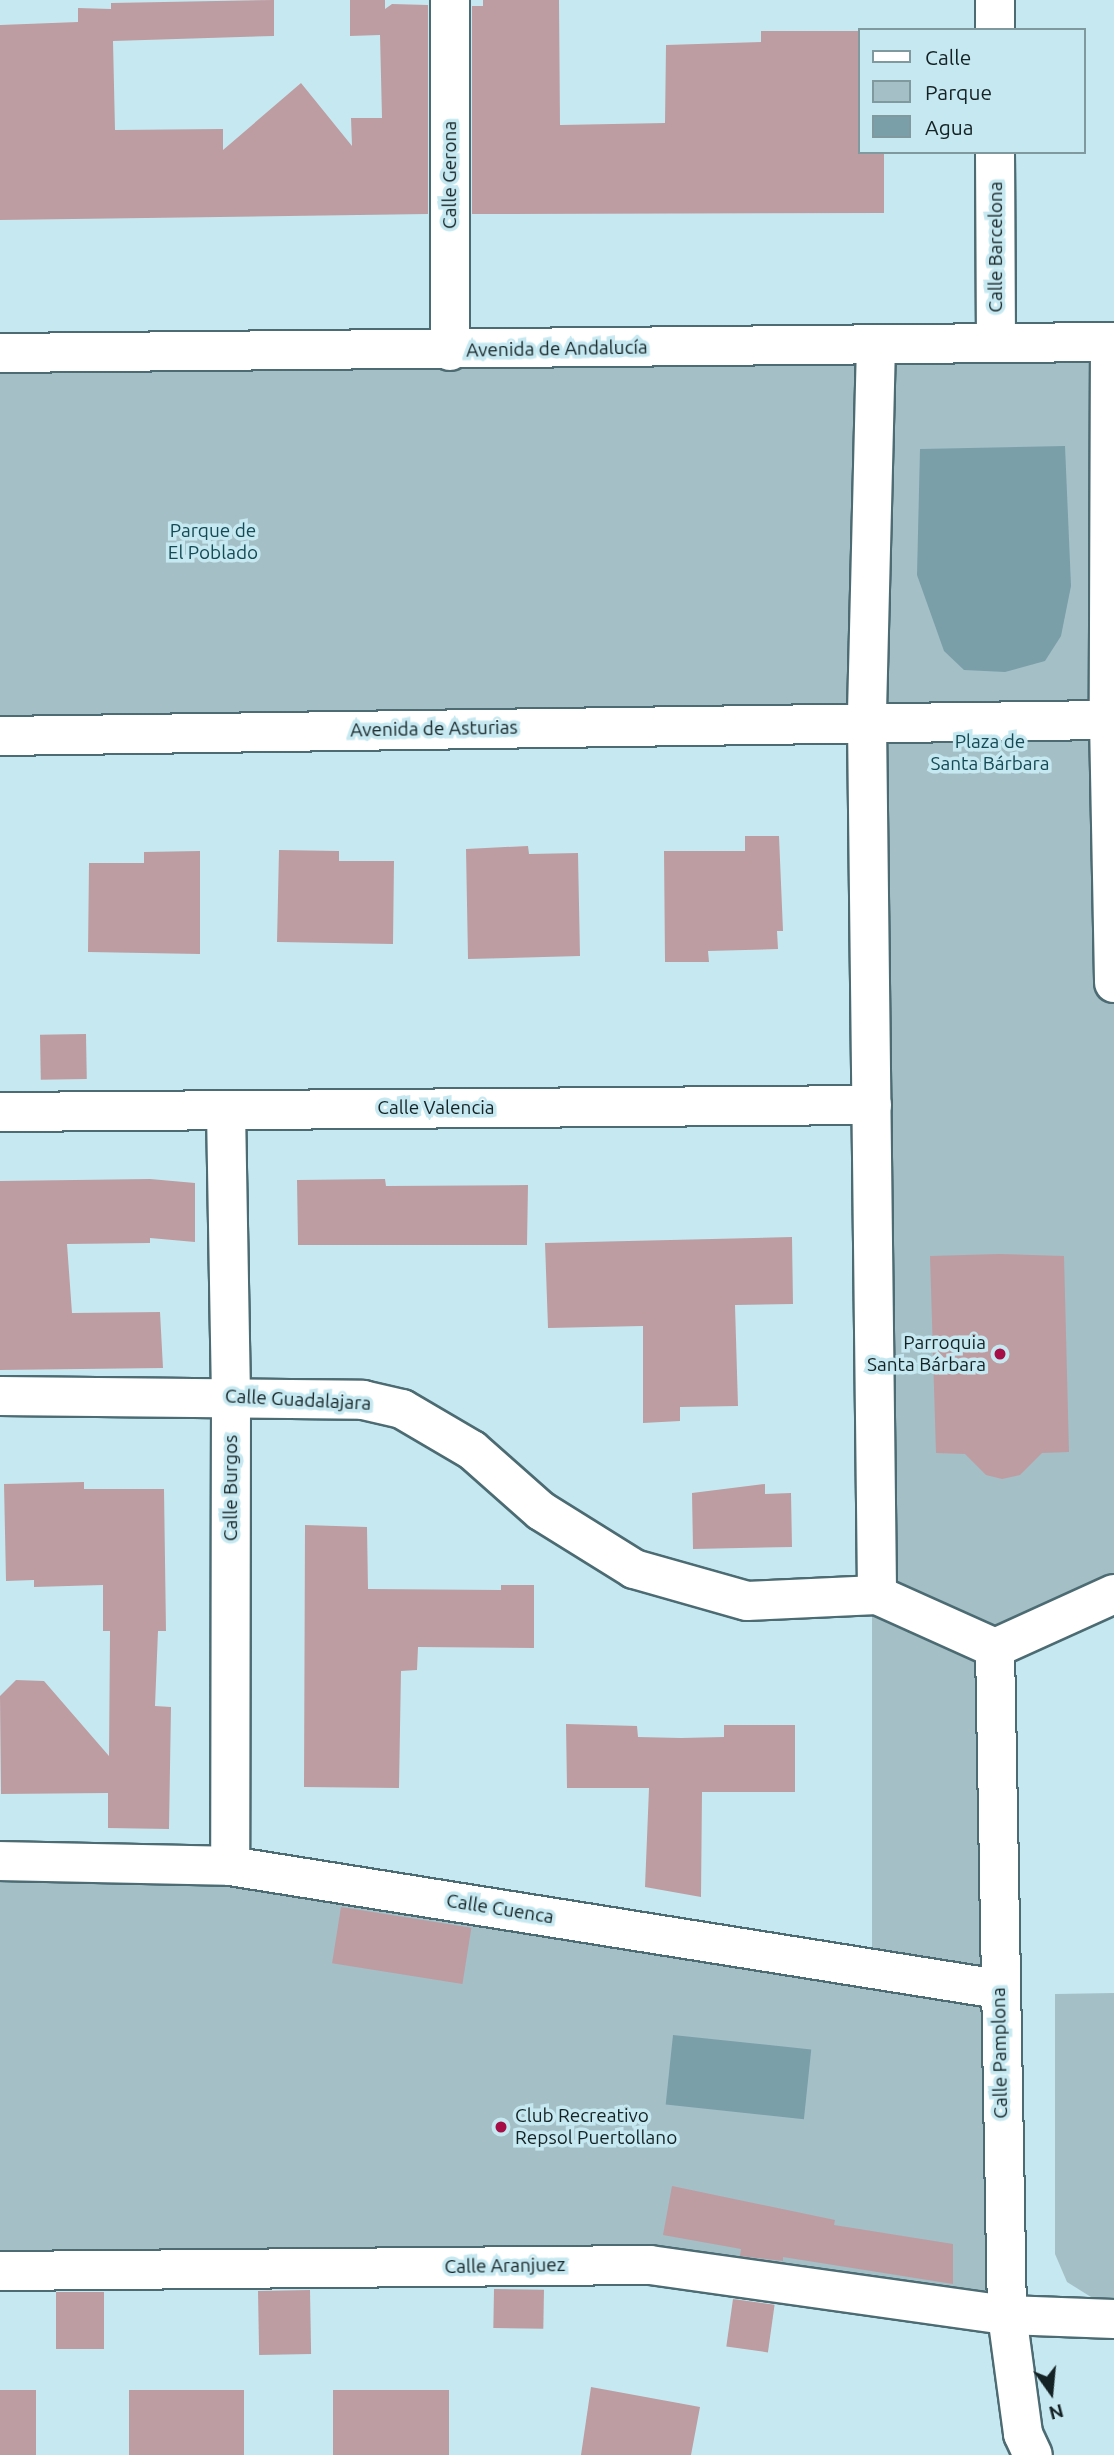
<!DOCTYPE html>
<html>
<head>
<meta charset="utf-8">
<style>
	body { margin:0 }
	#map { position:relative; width:1114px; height:2455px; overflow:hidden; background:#c6e9f1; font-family:Ubuntu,sans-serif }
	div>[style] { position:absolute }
	.green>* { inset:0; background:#a4bfc6 }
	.water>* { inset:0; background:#7a9fa9; transform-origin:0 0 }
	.building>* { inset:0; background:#bd9da2; transform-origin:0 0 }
	.roads { filter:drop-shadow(2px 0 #4c6b73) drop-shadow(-2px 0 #4c6b73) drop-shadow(0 2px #4c6b73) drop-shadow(0 -2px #4c6b73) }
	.minor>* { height:38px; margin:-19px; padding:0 19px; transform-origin:19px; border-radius:19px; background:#fff }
	.tertiary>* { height:38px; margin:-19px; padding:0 19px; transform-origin:19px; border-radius:19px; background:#fff }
	.dots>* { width:19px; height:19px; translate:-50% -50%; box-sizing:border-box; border:4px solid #c6e9f1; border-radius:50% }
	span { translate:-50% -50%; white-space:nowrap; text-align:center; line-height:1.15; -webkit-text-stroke:7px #c6e9f1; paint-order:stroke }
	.street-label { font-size:19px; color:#152225 }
	.park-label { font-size:19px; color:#144a56 }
	.poi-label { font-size:19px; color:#152225 }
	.right { translate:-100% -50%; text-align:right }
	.left { translate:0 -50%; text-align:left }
	.legend { position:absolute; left:858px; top:28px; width:228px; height:126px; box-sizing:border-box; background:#c6e9f1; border:2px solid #7f999f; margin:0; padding:9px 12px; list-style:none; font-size:21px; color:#152225 }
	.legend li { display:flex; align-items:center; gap:14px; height:35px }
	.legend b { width:35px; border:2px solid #7f999f }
	.north { position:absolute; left:1016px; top:2357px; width:70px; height:70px; -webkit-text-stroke:5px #c6e9f1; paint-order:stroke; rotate:165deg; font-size:19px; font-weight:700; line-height:28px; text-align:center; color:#152225 }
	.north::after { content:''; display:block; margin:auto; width:24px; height:32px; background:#152225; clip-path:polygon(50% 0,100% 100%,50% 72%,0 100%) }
</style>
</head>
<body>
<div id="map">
	<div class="green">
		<div style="clip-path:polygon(1114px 342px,1114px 1594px,995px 1648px,1007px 2315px,650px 2265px,0 2271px,0 1861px,230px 1866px,872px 1969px,872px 1105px,867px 722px,0 736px,0 353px)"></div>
		<div style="clip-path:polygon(1114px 1993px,1114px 2298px,1091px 2297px,1067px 2282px,1055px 2254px,1055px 1994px)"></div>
	</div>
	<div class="water">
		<div style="clip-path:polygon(1065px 446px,1071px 586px,1061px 636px,1045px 661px,1005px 672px,964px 670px,944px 651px,917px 575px,920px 449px)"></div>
		<div style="left:673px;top:2035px;width:139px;height:70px;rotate:6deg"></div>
	</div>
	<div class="building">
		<div style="clip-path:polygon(274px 0,274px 36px,113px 41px,115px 130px,223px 129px,223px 150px,301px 83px,352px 146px,351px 118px,382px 118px,380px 35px,350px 36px,350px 0,385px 0,385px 9px,392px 4px,428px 5px,428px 214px,0 220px,0 25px,78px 22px,78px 8px,111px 9px,111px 3px)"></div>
		<div style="clip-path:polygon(483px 0,559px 0,560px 125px,665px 123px,666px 45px,761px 42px,761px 31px,860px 31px,860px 152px,884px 152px,884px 213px,472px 214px,472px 6px,483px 6px)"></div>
		<div style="clip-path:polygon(745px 836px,779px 836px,783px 931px,777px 931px,778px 949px,708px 951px,709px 962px,665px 962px,664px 851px,745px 851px)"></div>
		<div style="clip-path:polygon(528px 846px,529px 854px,578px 853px,580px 956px,468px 959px,466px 849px)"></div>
		<div style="clip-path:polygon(279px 850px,339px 851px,339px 861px,394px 861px,393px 944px,277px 942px)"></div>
		<div style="clip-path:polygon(200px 851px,200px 954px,88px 952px,89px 863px,144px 863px,144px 852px)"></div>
		<div style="left:86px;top:1034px;width:45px;height:46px;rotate:89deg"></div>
		<div style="clip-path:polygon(150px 1179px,195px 1183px,195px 1242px,150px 1238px,150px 1243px,67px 1244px,72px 1313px,160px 1312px,163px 1368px,0 1370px,0 1181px)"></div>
		<div style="clip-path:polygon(385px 1179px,386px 1186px,528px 1185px,527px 1245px,298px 1245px,297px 1180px)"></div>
		<div style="clip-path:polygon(792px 1237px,793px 1304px,735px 1305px,738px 1406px,680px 1407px,680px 1421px,643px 1423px,643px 1326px,548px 1328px,545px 1243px)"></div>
		<div style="clip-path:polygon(999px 1254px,1064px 1256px,1069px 1452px,1042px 1453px,1020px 1475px,1002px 1479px,986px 1475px,965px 1454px,936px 1453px,930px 1256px)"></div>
		<div style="clip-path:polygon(84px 1482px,84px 1489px,164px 1489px,166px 1631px,158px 1631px,155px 1706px,171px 1707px,169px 1829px,108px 1828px,108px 1793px,1px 1794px,0 1696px,16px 1680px,44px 1681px,109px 1756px,110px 1631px,103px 1631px,103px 1585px,34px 1587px,34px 1580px,6px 1581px,4px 1484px)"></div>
		<div style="clip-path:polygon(765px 1484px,765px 1494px,791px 1493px,792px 1547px,693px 1549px,692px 1493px)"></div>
		<div style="clip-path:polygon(305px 1525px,367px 1527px,368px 1589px,501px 1590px,501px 1585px,534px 1585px,534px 1648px,418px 1647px,417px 1670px,401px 1671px,399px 1788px,304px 1787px)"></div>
		<div style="clip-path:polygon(566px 1724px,637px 1726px,638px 1737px,681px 1738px,724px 1737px,724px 1725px,795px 1725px,795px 1792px,702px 1792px,701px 1897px,645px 1887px,649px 1788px,567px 1788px)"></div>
		<div style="left:341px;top:1907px;width:132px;height:57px;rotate:9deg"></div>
		<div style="clip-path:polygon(672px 2186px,835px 2220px,834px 2225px,953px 2244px,953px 2284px,783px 2257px,783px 2261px,740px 2256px,741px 2249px,663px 2235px)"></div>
		<div style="left:494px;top:2289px;width:50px;height:39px;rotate:1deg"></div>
		<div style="left:310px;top:2290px;width:64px;height:52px;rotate:89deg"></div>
		<div style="left:56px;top:2292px;width:48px;height:57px"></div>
		<div style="left:733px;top:2299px;width:42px;height:48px;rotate:8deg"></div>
		<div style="clip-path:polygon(591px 2387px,700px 2407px,691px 2455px,581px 2455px)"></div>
		<div style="left:0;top:2390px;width:36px;height:65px"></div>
		<div style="left:129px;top:2390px;width:115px;height:65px"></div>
		<div style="left:333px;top:2390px;width:116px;height:65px"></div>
	</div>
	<div class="roads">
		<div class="minor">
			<div style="left:450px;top:0;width:351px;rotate:90deg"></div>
			<div style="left:995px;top:0;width:30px;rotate:90deg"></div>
			<div style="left:995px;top:152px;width:191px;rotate:89.7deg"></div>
			<div style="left:1110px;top:342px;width:378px;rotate:90.2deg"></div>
			<div style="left:1109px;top:720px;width:263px;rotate:88.9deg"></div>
			<div style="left:876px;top:344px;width:378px;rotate:91.4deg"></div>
			<div style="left:867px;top:722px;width:873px;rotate:89.34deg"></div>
			<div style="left:877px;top:1595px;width:129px;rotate:24.2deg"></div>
			<div style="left:995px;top:1648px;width:131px;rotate:-24.4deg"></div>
			<div style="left:0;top:736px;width:1109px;rotate:-0.83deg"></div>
			<div style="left:226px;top:1110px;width:287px;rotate:89deg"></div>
			<div style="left:231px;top:1397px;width:469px;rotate:90.1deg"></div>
			<div style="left:0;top:1112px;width:872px;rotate:-0.46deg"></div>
			<div style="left:0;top:1396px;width:363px;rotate:0.6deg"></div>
			<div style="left:363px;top:1400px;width:40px;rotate:13deg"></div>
			<div style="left:402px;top:1409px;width:81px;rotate:30.4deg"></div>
			<div style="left:472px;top:1450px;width:92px;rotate:41.5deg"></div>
			<div style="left:541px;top:1511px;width:110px;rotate:31.9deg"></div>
			<div style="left:634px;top:1569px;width:117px;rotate:15.8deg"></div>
			<div style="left:747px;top:1601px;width:130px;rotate:-2.6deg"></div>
			<div style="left:995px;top:1648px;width:667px;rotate:88.97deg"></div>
			<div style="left:1007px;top:2315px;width:120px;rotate:82.3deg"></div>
			<div style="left:1023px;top:2434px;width:23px;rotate:65deg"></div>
			<div style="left:0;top:1861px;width:230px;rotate:1.2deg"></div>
			<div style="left:230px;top:1866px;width:778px;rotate:9.1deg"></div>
			<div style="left:0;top:2271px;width:650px;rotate:-0.53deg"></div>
			<div style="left:650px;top:2265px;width:360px;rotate:8deg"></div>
			<div style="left:1007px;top:2315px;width:107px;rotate:2.1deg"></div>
		</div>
		<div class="tertiary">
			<div style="left:0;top:353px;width:1114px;rotate:-0.57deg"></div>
		</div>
	</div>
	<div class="dots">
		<div style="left:1000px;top:1354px;background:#a50e46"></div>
		<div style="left:501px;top:2127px;background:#a50e46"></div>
	</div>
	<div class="street-label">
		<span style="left:450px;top:175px;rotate:-90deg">Calle Gerona</span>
		<span style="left:996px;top:247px;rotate:-90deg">Calle Barcelona</span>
		<span style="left:557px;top:349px;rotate:-1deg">Avenida de Andalucía</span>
		<span style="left:434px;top:729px;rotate:-1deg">Avenida de Asturias</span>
		<span style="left:436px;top:1108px">Calle Valencia</span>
		<span style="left:298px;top:1400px;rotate:3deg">Calle Guadalajara</span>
		<span style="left:231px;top:1488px;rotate:-90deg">Calle Burgos</span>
		<span style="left:500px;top:1909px;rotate:9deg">Calle Cuenca</span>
		<span style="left:1000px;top:2053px;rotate:-91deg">Calle Pamplona</span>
		<span style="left:505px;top:2266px;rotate:-1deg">Calle Aranjuez</span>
	</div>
	<div class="park-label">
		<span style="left:213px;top:542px">Parque de<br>El Poblado</span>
		<span style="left:990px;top:753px">Plaza de<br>Santa Bárbara</span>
	</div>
	<div class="poi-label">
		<span class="right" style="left:986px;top:1354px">Parroquia<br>Santa Bárbara</span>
		<span class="left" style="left:515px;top:2127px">Club Recreativo<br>Repsol Puertollano</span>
	</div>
	<ul class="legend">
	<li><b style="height:9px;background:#fff"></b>Calle</li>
	<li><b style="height:19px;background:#a4bfc6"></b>Parque</li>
	<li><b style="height:19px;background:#7a9fa9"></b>Agua</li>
	</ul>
	<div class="north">N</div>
</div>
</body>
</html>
